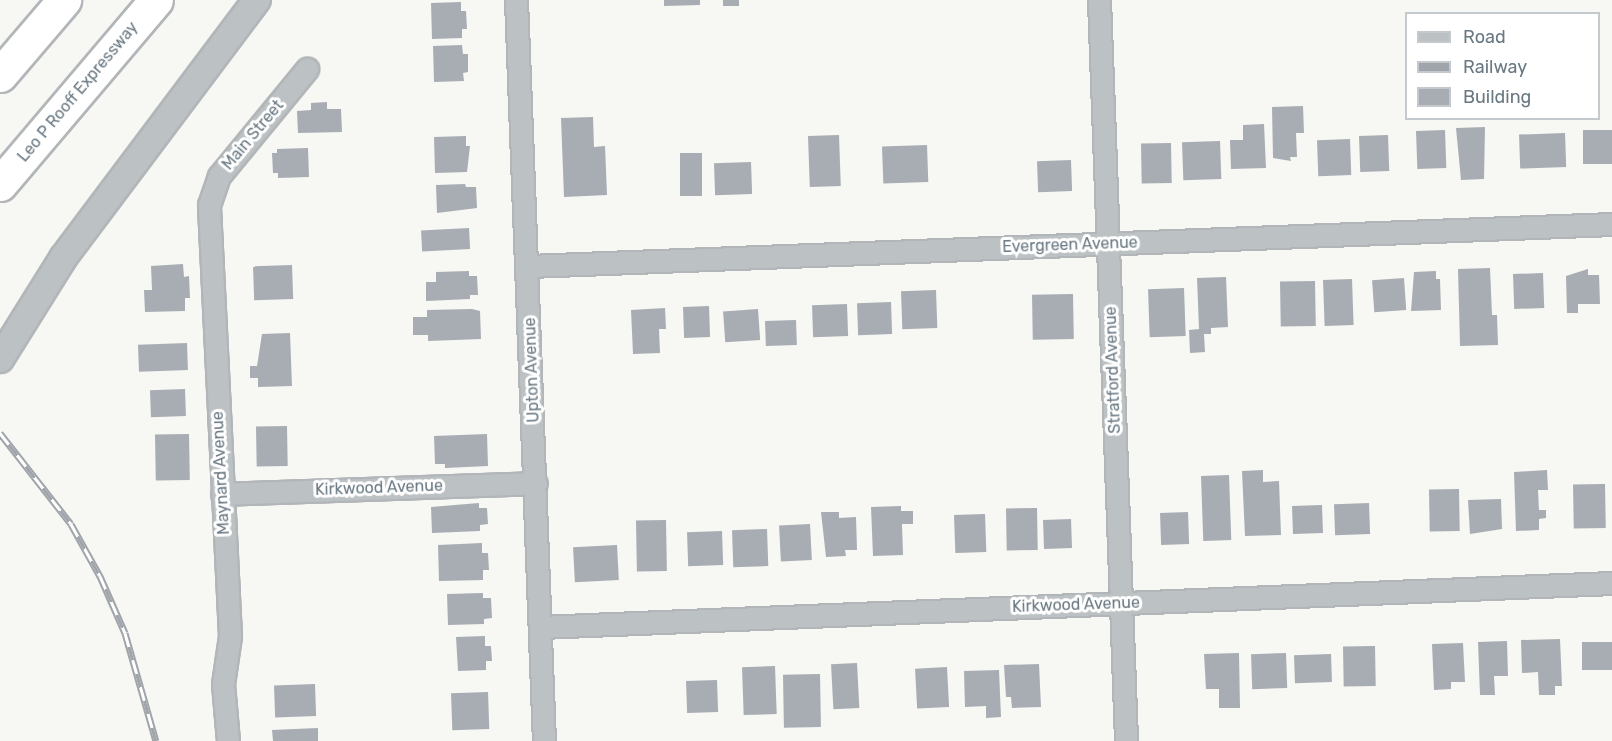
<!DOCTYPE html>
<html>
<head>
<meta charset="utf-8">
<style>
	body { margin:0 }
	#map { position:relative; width:1612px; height:741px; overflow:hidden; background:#f7f7f4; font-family:Rubik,sans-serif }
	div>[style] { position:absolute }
	.building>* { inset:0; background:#a7adb3; transform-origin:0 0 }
	.roads { filter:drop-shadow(2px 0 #b2b6b9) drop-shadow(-2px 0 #b2b6b9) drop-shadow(0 2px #b2b6b9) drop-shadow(0 -2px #b2b6b9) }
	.minor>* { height:21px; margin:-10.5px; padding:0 10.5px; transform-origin:10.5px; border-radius:10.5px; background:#bcc1c4 }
	.tertiary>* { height:26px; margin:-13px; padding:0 13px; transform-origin:13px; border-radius:13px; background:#bcc1c4 }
	.motorway>* { height:33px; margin:-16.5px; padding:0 16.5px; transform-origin:16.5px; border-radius:16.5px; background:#fff }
	.rail>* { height:7px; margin-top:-3.5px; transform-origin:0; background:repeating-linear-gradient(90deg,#fff 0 14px,#9fa5aa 0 28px); box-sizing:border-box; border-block:2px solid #9fa5aa }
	span { translate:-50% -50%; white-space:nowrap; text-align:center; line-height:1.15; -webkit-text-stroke:6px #fff; paint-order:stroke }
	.street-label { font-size:16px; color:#697882 }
	.legend { position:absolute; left:1405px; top:12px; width:195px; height:108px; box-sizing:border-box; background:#fff; border:2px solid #c3c9cd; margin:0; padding:8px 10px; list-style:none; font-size:18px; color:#697882 }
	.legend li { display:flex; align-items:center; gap:12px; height:30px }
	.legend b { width:30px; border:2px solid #c3c9cd }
</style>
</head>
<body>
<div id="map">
	<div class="building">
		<div style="clip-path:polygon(664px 0,700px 0,700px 5px,664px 6px)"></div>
		<div style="left:723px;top:0;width:16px;height:6px"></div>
		<div style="clip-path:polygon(461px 2px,461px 11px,466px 11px,467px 29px,462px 29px,462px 38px,432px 39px,431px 3px)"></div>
		<div style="clip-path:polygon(462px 45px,463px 54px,468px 54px,468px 72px,463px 73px,464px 81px,434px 82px,433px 46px)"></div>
		<div style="clip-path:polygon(327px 102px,327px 109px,341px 109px,342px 132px,298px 133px,297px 111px,311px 110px,311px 103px)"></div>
		<div style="clip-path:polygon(1303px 106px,1304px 133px,1296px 133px,1297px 157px,1290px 157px,1291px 161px,1273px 158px,1272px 107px)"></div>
		<div style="clip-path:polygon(593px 117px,594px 147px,605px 146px,607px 195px,564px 197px,561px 118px)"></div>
		<div style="clip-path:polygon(1264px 124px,1266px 168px,1231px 169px,1230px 140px,1243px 140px,1243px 125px)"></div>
		<div style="clip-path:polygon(1485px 127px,1484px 179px,1461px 180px,1456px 128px)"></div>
		<div style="left:1445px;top:130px;width:38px;height:29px;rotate:88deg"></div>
		<div style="left:1612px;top:130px;width:34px;height:29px;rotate:90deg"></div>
		<div style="left:1565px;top:133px;width:34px;height:46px;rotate:88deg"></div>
		<div style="left:839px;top:135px;width:51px;height:31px;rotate:88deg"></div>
		<div style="left:1388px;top:135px;width:36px;height:29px;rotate:88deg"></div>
		<div style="clip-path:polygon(466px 136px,466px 146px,470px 146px,467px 172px,435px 173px,434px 137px)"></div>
		<div style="left:1350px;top:139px;width:36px;height:33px;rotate:88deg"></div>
		<div style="left:1220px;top:141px;width:38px;height:38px;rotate:88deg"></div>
		<div style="left:1171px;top:143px;width:40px;height:30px;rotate:89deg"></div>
		<div style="left:927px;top:145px;width:37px;height:45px;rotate:88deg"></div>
		<div style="clip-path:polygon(308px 148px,309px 177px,278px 178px,278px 173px,273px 173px,272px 153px,277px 153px,277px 149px)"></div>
		<div style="left:680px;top:153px;width:22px;height:43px"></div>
		<div style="left:1071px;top:160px;width:31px;height:34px;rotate:88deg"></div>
		<div style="left:751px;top:162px;width:32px;height:37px;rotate:88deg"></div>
		<div style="clip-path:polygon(465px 184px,466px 187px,476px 187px,477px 208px,437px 213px,436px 185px)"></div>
		<div style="left:469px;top:228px;width:21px;height:48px;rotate:87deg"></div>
		<div style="clip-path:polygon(183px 264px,184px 277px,189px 276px,190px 298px,185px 298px,185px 311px,145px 312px,144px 290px,152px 290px,151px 266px)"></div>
		<div style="left:292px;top:265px;width:34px;height:39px;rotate:88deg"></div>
		<div style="clip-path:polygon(1490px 268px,1492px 315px,1497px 315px,1498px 345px,1460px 346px,1458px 269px)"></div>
		<div style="clip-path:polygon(1588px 269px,1588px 275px,1599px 275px,1600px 304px,1578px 304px,1578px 313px,1567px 313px,1566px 276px)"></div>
		<div style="clip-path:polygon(469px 271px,469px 276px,477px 276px,478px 295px,470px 295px,470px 299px,426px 301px,426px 282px,436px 282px,436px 272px)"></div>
		<div style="clip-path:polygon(1436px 271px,1436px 279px,1440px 279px,1441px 310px,1411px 311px,1414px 272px)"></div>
		<div style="left:1543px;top:273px;width:35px;height:30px;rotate:88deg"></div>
		<div style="clip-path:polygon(1226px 277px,1228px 327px,1211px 328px,1211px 334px,1204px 334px,1205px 352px,1190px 353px,1189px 330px,1199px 329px,1197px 278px)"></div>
		<div style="left:1404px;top:278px;width:32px;height:32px;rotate:86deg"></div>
		<div style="left:1352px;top:279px;width:46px;height:29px;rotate:88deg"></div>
		<div style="left:1315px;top:281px;width:45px;height:35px;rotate:89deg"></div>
		<div style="left:1184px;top:288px;width:48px;height:36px;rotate:88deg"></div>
		<div style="left:936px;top:290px;width:38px;height:35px;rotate:88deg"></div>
		<div style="left:1073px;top:294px;width:45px;height:41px;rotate:89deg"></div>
		<div style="left:891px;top:302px;width:32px;height:34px;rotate:88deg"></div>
		<div style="left:847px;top:304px;width:32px;height:35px;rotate:88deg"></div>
		<div style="left:709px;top:306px;width:31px;height:26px;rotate:88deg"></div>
		<div style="clip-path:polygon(665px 308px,666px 329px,659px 329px,660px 353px,633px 354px,631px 310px)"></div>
		<div style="clip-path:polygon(472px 309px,480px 311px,481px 339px,428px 341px,428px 335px,413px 335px,413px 317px,427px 317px,427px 310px)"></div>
		<div style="left:758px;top:309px;width:31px;height:35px;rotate:86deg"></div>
		<div style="left:796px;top:320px;width:25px;height:31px;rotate:88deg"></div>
		<div style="clip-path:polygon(290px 333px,292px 386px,258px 387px,258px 378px,250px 378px,250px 366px,257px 366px,262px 334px)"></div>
		<div style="left:187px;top:343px;width:27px;height:49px;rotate:88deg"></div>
		<div style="left:185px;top:389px;width:27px;height:35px;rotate:88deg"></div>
		<div style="left:287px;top:426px;width:40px;height:31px;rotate:89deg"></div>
		<div style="left:189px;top:434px;width:46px;height:34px;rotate:89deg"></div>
		<div style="clip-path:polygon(487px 434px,488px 466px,445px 468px,445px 464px,435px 464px,434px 436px)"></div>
		<div style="clip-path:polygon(1263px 470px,1263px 482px,1279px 481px,1281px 535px,1245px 536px,1242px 471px)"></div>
		<div style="clip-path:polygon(1547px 470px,1548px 490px,1538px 490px,1539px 510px,1546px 510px,1546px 518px,1539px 519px,1539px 530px,1516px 531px,1514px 472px)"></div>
		<div style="left:1229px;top:475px;width:65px;height:28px;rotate:88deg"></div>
		<div style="left:1605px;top:484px;width:44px;height:32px;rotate:89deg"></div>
		<div style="left:1459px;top:489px;width:42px;height:30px;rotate:89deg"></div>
		<div style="clip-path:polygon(1501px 499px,1502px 529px,1470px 534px,1468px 500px)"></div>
		<div style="clip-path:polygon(479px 503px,479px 508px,487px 508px,488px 524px,480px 525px,480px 531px,432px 533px,431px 507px)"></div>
		<div style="left:1369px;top:503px;width:31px;height:35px;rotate:88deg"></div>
		<div style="left:1322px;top:505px;width:28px;height:30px;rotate:88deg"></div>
		<div style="clip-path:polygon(901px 506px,901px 511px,913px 511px,913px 524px,902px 524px,903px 555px,873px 556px,871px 507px)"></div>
		<div style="left:1037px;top:508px;width:42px;height:31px;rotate:89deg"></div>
		<div style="clip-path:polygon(821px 512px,839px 512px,839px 518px,856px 517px,857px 550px,845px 550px,846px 556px,826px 557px)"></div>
		<div style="left:1188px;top:512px;width:32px;height:28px;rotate:88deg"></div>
		<div style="left:985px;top:514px;width:38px;height:31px;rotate:88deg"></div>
		<div style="left:1071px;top:519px;width:29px;height:28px;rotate:88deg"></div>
		<div style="left:666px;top:520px;width:51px;height:30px;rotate:89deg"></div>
		<div style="left:810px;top:524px;width:36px;height:31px;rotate:87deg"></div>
		<div style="left:767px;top:529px;width:37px;height:35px;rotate:88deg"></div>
		<div style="left:722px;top:531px;width:34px;height:35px;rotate:88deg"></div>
		<div style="clip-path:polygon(482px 543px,482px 553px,488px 553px,489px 570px,483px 570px,483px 580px,439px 581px,438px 545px)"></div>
		<div style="left:617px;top:545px;width:35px;height:44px;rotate:87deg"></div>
		<div style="clip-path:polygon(483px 593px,483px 598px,491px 598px,492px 618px,484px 619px,484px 624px,448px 625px,447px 594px)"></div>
		<div style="clip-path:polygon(485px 636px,485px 646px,491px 646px,492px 661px,486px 661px,486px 670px,458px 671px,456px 637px)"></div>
		<div style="clip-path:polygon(1560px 639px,1562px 686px,1555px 686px,1555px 695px,1539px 695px,1538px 672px,1522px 673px,1521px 640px)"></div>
		<div style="clip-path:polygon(1507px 641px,1508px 676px,1494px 676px,1495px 695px,1480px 695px,1478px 642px)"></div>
		<div style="left:1612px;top:642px;width:28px;height:30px;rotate:90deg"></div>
		<div style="clip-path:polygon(1463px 643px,1465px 682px,1451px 682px,1451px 689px,1434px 690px,1432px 644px)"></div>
		<div style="left:1375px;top:646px;width:40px;height:32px;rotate:89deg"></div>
		<div style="clip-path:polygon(1239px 653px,1240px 708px,1219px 708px,1219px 689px,1206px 689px,1204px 654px)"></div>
		<div style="left:1286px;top:653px;width:35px;height:35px;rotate:88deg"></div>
		<div style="left:1331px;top:654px;width:28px;height:37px;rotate:88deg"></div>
		<div style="left:857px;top:663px;width:45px;height:26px;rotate:87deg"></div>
		<div style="clip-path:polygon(1039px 664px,1041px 707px,1012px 708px,1011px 697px,1006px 697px,1004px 665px)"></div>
		<div style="left:775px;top:666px;width:48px;height:33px;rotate:88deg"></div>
		<div style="left:947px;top:667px;width:40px;height:32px;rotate:87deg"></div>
		<div style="clip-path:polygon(999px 670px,1001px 717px,986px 718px,986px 706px,965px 707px,964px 671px)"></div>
		<div style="left:820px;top:674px;width:53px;height:37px;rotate:89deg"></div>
		<div style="left:717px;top:680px;width:32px;height:31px;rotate:88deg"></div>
		<div style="left:315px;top:684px;width:32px;height:41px;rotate:88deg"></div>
		<div style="left:488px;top:692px;width:37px;height:37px;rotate:88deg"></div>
		<div style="clip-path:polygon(318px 728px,318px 741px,273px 741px,272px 730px)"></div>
	</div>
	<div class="roads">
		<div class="minor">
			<div style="left:516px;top:0;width:742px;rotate:87.84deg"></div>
			<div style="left:1099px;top:0;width:741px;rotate:87.91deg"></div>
			<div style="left:529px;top:266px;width:1084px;rotate:-2.22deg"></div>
			<div style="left:222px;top:494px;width:314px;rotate:-2deg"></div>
			<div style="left:540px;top:627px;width:1073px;rotate:-2.35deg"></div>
			<div style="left:228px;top:741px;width:57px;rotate:-95deg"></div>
			<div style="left:223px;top:684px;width:49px;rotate:-81.7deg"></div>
			<div style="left:230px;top:636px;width:432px;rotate:-92.8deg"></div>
			<div style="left:209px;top:205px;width:31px;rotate:-71deg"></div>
			<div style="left:219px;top:176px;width:139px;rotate:-50.6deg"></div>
		</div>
		<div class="tertiary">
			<div style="left:0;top:359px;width:119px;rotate:-58deg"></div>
			<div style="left:63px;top:258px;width:323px;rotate:-53.1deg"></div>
		</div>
		<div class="motorway">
			<div style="left:0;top:75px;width:99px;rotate:-49.5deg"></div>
			<div style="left:0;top:184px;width:241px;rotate:-49.7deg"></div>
		</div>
	</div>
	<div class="rail">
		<div style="left:0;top:433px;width:115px;rotate:52deg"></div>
		<div style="left:71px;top:524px;width:60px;rotate:60.9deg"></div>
		<div style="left:100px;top:576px;width:62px;rotate:66.3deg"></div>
		<div style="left:125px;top:633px;width:112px;rotate:74deg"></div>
	</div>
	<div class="street-label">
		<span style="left:78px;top:92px;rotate:-50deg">Leo P Rooff Expressway</span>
		<span style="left:253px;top:135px;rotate:-50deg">Main Street</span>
		<span style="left:1070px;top:245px;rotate:-2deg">Evergreen Avenue</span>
		<span style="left:532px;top:370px;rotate:-92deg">Upton Avenue</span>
		<span style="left:1113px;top:370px;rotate:-92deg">Stratford Avenue</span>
		<span style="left:221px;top:473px;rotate:-93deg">Maynard Avenue</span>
		<span style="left:379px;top:488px;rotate:-2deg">Kirkwood Avenue</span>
		<span style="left:1076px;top:605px;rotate:-2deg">Kirkwood Avenue</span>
	</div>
	<ul class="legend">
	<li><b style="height:8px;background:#bcc1c4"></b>Road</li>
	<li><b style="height:8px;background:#9fa5aa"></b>Railway</li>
	<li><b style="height:16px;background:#a7adb3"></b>Building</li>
	</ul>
</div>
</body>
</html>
